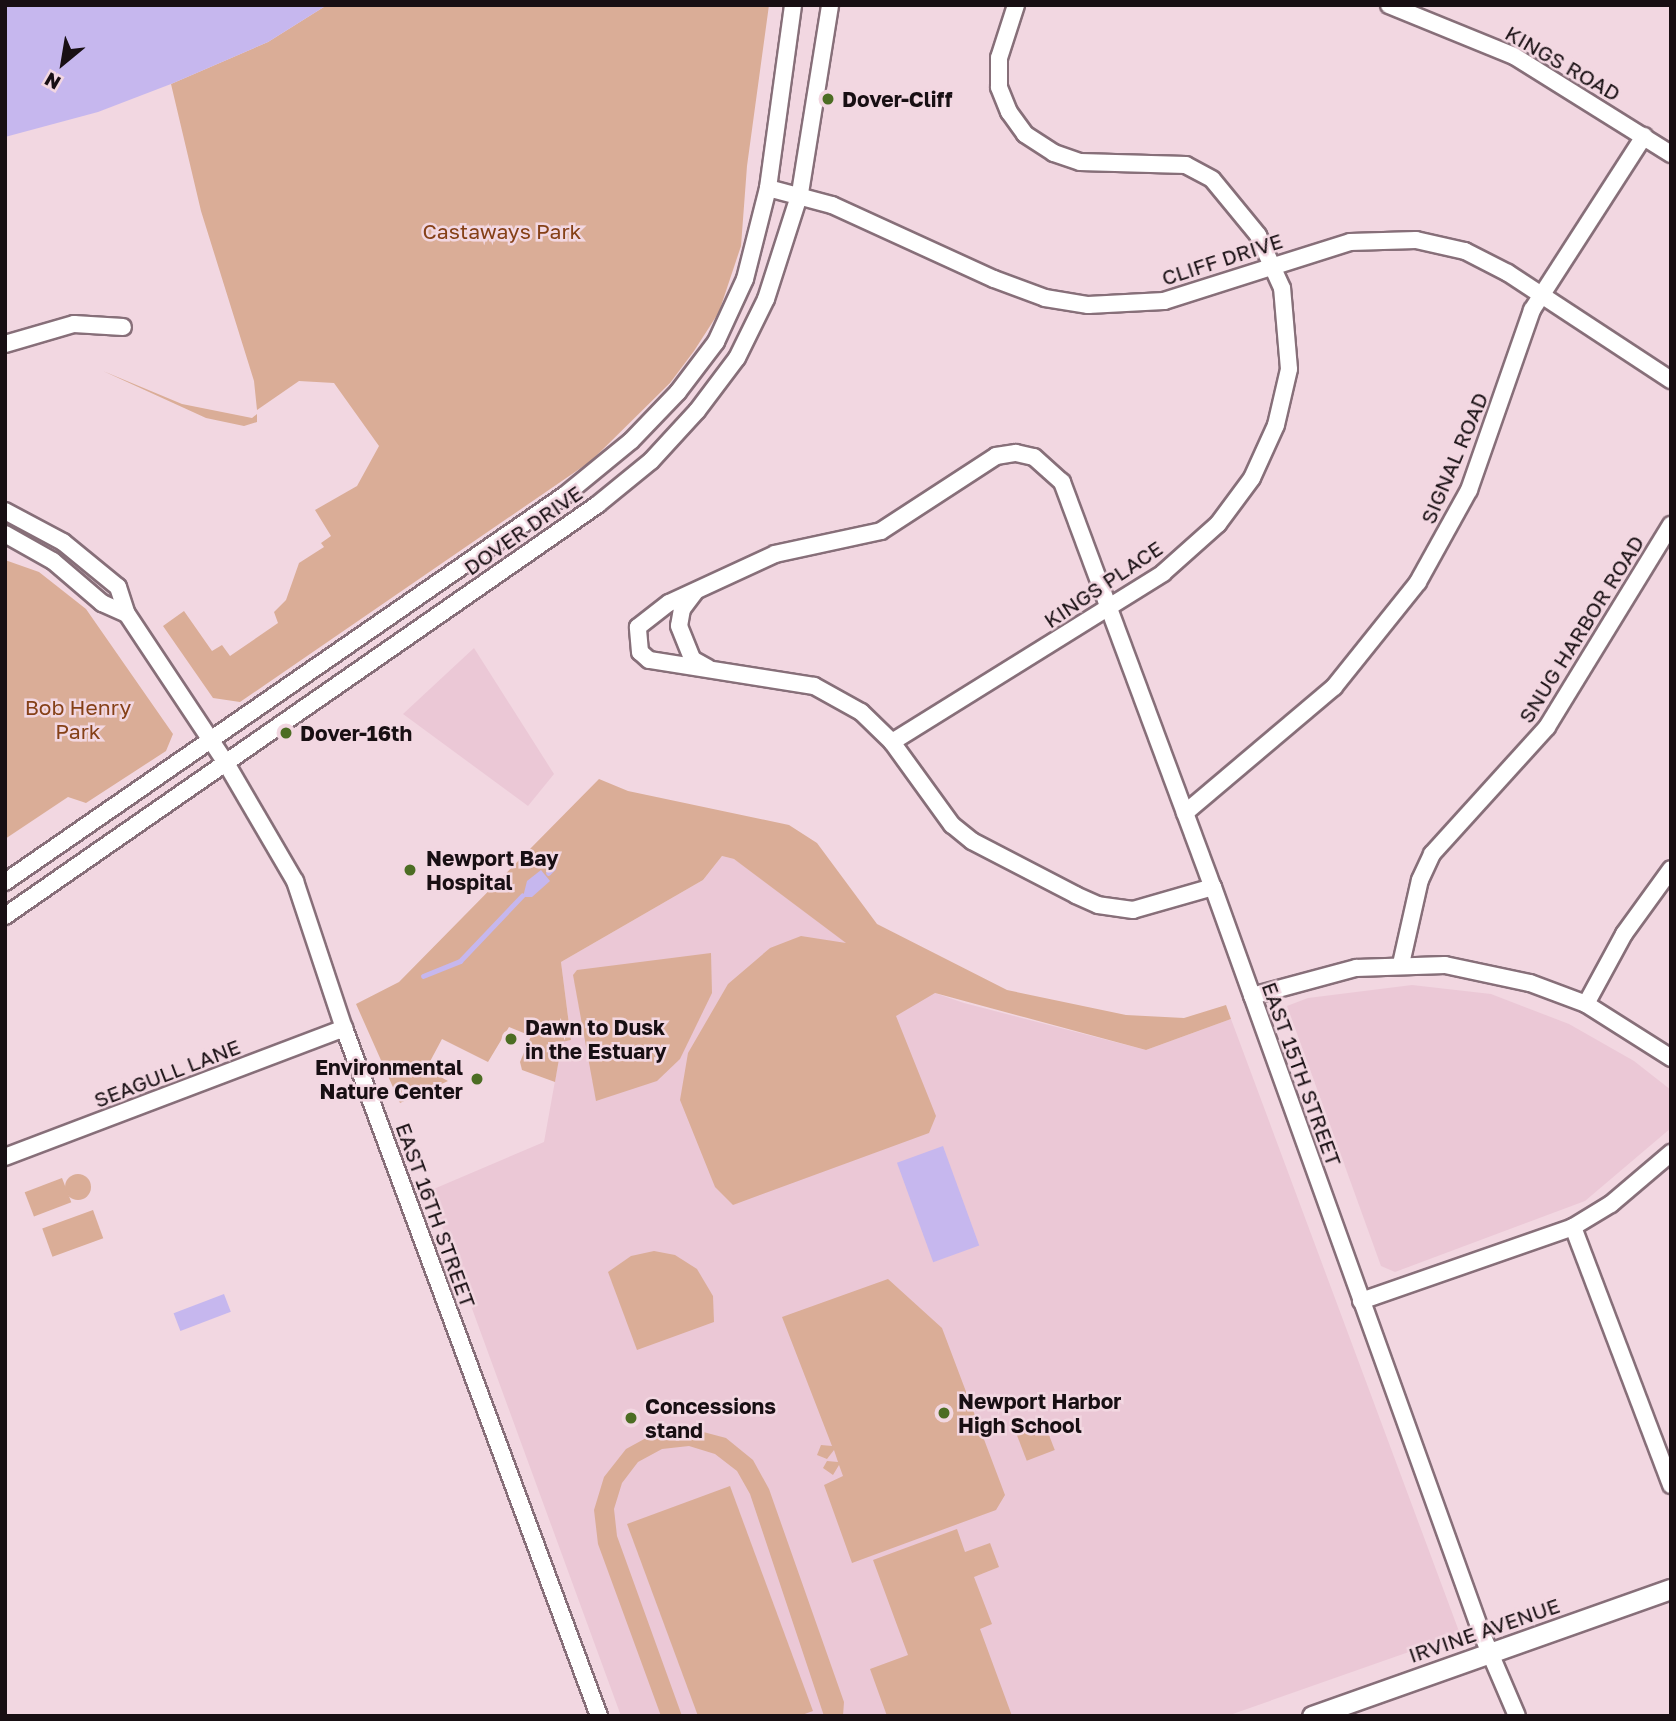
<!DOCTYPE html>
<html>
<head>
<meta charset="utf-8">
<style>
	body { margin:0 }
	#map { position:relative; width:1676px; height:1721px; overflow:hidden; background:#f2d7e1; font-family:"Golos Text",sans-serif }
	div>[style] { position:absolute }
	.built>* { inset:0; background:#ebc8d6 }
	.green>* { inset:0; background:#daad97; transform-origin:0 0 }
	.round { border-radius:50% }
	.water>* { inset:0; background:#c6b7ee; transform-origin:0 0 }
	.stream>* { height:4.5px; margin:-2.25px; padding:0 2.25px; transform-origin:2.25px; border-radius:2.25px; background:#c6b7ee }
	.roads { filter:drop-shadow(2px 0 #876f79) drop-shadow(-2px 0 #876f79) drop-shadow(0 2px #876f79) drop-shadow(0 -2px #876f79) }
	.minor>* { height:16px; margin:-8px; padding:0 8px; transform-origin:8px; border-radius:8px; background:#fff }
	.major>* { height:19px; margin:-9.5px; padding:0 9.5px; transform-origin:9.5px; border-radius:9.5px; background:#fff }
	.dots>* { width:19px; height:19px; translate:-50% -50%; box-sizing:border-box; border:4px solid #f2d7e1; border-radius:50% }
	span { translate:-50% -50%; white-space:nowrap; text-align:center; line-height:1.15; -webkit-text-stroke:5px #f2d7e1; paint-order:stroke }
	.street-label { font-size:21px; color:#180f13 }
	.poi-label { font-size:21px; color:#180f13; font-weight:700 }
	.left { translate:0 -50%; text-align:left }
	.right { translate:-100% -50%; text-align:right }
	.park-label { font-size:21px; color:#854017 }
	.frame { position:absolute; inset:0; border:7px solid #180f13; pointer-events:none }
	.north { position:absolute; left:28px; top:28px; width:70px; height:70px; -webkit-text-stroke:5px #f2d7e1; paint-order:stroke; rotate:210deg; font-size:19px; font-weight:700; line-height:28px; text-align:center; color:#180f13 }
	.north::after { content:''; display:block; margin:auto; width:24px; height:32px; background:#180f13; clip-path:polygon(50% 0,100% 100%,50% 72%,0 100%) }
</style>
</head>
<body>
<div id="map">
	<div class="built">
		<div style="clip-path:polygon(474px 648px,554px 774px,528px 806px,403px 714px)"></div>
		<div style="clip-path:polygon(722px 856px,734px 859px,935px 993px,964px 1003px,1146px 1050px,1231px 1019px,1460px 1634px,1227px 1716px,621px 1716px,429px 1191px,544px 1142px,562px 1042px,571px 1040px,561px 962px,703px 880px)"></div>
		<div style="clip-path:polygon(1412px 985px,1491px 994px,1569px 1024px,1634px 1061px,1671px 1090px,1671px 1128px,1585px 1201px,1395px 1272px,1381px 1266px,1287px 1006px,1308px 998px)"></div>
	</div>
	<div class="green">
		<div style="clip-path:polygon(327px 5px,769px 5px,747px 166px,741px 246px,719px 312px,694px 351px,670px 383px,591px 461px,240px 702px,213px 698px,163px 626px,184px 611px,212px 651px,222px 645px,230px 656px,278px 623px,274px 612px,286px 600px,299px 563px,324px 547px,321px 543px,331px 536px,315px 510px,357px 486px,379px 446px,334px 383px,299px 381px,257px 410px,254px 381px,201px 211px,171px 84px,268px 42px)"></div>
		<div style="clip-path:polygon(103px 371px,182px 404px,252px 418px,257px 414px,257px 422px,244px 426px,206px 418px)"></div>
		<div style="clip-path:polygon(5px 560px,39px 572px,86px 609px,173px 734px,166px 751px,86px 803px,68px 797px,5px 839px)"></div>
		<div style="clip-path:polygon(599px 779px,628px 791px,789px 825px,817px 843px,877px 924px,1007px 990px,1126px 1015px,1184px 1018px,1226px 1005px,1231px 1019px,1146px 1050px,935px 993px,896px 1016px,936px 1116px,929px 1133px,733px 1205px,715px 1187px,680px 1100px,688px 1053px,728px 984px,770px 948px,801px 936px,846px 943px,734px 859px,722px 856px,703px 880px,561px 962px,571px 1040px,562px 1042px,555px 1082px,522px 1070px,520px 1062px,531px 1036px,509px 1027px,488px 1062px,442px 1039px,426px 1069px,448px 1081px,400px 1103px,356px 1004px,399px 982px)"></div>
		<div style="clip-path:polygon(711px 953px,712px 993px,680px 1059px,657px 1081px,596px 1101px,573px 975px,577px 970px)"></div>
		<div class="round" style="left:65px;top:1174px;width:26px;height:26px"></div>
		<div style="left:62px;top:1178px;width:26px;height:40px;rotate:69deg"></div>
		<div style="left:93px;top:1210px;width:30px;height:54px;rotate:70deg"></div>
		<div style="clip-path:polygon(654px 1251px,675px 1255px,697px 1269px,713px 1296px,714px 1322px,637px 1350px,608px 1272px,631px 1256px)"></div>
		<div style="clip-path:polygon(888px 1279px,942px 1328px,1005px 1495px,996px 1510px,852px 1563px,824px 1485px,843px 1476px,839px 1465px,833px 1475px,823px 1468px,827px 1461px,838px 1462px,834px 1450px,827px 1459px,817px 1455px,821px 1445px,832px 1446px,782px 1317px)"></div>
		<div style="left:1044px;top:1422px;width:30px;height:30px;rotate:69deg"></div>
		<div style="clip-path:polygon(692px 1429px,726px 1438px,753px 1460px,769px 1489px,844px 1702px,843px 1716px,824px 1716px,750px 1494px,737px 1471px,715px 1454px,689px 1446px,662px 1449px,638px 1462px,622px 1483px,614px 1509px,617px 1536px,682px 1716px,661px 1716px,598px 1544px,594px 1510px,604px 1477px,626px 1449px,657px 1432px)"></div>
		<div style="clip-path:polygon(730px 1486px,813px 1711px,799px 1716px,698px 1716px,627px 1524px)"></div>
		<div style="clip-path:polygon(957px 1529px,965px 1552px,990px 1543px,999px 1567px,974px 1577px,992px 1624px,980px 1629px,1012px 1716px,887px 1716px,870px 1669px,908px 1655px,873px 1560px)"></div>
	</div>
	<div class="water">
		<div style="clip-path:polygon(5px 5px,327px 5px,268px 42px,171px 84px,98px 112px,5px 137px)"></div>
		<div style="clip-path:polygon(541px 870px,550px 881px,532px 897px,523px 897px,527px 881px)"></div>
		<div style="left:943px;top:1146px;width:106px;height:49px;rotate:70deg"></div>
		<div style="left:224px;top:1294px;width:19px;height:54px;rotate:69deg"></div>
	</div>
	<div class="stream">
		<div style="left:548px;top:873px;width:7px;rotate:-45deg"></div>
		<div style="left:423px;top:976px;width:40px;rotate:-22deg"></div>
		<div style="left:460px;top:961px;width:90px;rotate:-46.4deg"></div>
	</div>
	<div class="roads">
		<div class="minor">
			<div style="left:1389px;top:5px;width:135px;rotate:22.2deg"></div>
			<div style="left:1514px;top:56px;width:185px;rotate:32deg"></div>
			<div style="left:768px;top:188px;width:66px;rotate:14.9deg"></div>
			<div style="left:832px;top:205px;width:178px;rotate:24.6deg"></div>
			<div style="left:994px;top:279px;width:54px;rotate:20.4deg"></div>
			<div style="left:1045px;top:298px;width:44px;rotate:9.2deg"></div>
			<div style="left:1088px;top:305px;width:76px;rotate:-3deg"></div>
			<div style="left:1164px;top:301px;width:195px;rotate:-17.6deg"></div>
			<div style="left:1350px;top:242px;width:66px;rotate:-1.7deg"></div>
			<div style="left:1416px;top:240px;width:50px;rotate:12.7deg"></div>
			<div style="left:1465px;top:251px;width:48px;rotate:27.1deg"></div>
			<div style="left:1508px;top:273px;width:195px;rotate:33.3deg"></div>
			<div style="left:5px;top:344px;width:72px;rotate:-16.2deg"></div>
			<div style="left:74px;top:324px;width:49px;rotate:3.5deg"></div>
			<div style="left:5px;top:511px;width:66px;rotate:28.1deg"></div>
			<div style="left:63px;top:542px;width:71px;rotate:39.3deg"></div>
			<div style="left:118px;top:587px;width:28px;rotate:72deg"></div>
			<div style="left:127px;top:614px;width:179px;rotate:56.4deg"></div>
			<div style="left:226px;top:763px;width:137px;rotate:59.7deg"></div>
			<div style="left:295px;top:881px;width:155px;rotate:71.6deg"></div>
			<div style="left:344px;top:1028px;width:734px;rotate:69.66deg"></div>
			<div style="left:5px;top:534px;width:55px;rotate:29.4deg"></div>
			<div style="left:53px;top:561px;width:65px;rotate:40.6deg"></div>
			<div style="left:102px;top:603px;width:27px;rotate:24deg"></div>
			<div style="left:695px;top:592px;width:21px;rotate:127deg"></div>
			<div style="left:682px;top:609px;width:17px;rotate:100deg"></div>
			<div style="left:679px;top:626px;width:35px;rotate:68deg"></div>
			<div style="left:692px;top:659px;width:18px;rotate:29deg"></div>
			<div style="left:892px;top:742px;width:319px;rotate:-31.9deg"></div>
			<div style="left:1163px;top:573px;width:74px;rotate:-41.7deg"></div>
			<div style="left:1218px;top:524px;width:57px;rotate:-53.5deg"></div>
			<div style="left:1252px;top:478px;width:58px;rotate:-65.6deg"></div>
			<div style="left:1276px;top:425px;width:57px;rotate:-76.9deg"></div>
			<div style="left:1289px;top:369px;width:81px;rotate:-94.9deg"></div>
			<div style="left:1282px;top:288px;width:58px;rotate:-114.4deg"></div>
			<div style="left:1258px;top:235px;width:72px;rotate:-129.4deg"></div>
			<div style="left:1212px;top:179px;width:30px;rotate:-152deg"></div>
			<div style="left:1186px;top:165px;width:106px;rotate:-178.4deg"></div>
			<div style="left:1080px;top:162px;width:28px;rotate:-161deg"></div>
			<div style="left:1054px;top:153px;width:35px;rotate:-147deg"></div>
			<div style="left:1025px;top:134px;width:27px;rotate:-126deg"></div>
			<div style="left:1009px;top:112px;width:27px;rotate:-112deg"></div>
			<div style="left:999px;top:87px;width:29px;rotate:-90deg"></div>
			<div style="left:999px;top:58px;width:56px;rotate:-72.2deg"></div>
			<div style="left:1185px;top:813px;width:195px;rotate:-40.2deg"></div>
			<div style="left:1334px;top:687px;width:134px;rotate:-51.3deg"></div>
			<div style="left:1418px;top:582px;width:105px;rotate:-61deg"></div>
			<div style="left:1469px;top:490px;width:191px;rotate:-70.7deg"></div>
			<div style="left:1532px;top:310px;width:207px;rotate:-57.2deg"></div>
			<div style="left:5px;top:882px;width:681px;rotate:-34.65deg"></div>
			<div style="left:565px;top:495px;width:85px;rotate:-39.3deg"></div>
			<div style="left:631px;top:441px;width:68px;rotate:-46.2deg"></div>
			<div style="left:678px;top:392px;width:63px;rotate:-52.8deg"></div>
			<div style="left:716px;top:342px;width:69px;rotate:-65.3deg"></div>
			<div style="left:745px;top:279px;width:94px;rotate:-75.8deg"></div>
			<div style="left:768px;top:188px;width:185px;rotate:-82.2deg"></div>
			<div style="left:1213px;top:887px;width:83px;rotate:164deg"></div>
			<div style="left:1133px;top:910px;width:35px;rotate:-172deg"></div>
			<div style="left:1098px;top:905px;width:24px;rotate:-156deg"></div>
			<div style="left:1076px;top:895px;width:117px;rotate:-152.6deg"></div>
			<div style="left:972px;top:841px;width:26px;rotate:-141deg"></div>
			<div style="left:952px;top:825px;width:102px;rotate:-125.9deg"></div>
			<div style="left:892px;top:742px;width:43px;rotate:-135.9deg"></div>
			<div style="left:861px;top:712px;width:54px;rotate:-151deg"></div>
			<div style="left:814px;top:686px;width:167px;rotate:-171deg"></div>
			<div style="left:649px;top:660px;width:12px;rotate:-138deg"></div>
			<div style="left:640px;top:652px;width:25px;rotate:-95deg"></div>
			<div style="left:638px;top:627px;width:39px;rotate:-38deg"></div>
			<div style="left:669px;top:603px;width:117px;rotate:-24.8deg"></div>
			<div style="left:775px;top:554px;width:108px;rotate:-12.2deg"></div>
			<div style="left:881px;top:531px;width:137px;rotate:-33.1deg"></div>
			<div style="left:996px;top:456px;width:20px;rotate:-9deg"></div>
			<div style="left:1016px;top:453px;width:18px;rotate:13deg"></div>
			<div style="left:1034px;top:457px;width:38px;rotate:42deg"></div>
			<div style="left:1062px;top:482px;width:432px;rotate:69.6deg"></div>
			<div style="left:1213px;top:887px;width:792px;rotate:70.21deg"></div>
			<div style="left:1481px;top:1632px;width:91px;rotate:66.8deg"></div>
			<div style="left:5px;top:916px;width:721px;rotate:-34.77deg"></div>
			<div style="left:597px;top:505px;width:70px;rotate:-39.2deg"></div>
			<div style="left:651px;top:461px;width:68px;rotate:-47.4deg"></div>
			<div style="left:697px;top:411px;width:66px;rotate:-53deg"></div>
			<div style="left:737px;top:358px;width:66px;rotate:-63.8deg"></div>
			<div style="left:766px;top:299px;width:111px;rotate:-72.2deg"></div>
			<div style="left:800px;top:193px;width:190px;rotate:-80.9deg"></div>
			<div style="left:1401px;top:964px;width:86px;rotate:-77.3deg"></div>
			<div style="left:1420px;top:880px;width:29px;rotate:-65deg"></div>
			<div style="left:1432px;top:854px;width:171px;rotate:-47.8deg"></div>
			<div style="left:1547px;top:727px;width:237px;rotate:-58.5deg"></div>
			<div style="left:1252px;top:996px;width:108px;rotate:-15.1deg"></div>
			<div style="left:1356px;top:968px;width:89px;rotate:-1.9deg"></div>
			<div style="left:1445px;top:965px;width:87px;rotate:12deg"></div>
			<div style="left:1530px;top:983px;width:60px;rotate:20.6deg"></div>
			<div style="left:1586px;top:1004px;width:101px;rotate:32.4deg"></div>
			<div style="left:1586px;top:1004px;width:80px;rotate:-61.5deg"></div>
			<div style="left:1624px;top:934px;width:80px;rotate:-54.1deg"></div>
			<div style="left:5px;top:1157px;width:363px;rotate:-20.8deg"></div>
			<div style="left:1573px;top:1227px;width:276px;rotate:69.2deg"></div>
			<div style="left:1361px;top:1301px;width:225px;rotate:-19.2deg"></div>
			<div style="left:1573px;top:1227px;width:44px;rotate:-31.2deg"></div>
			<div style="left:1611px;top:1204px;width:79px;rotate:-40.4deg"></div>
		</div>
		<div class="major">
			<div style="left:1312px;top:1716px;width:381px;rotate:-19.5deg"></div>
		</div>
	</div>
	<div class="dots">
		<div style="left:828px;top:99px;background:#4c6d23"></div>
		<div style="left:286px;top:733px;background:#4c6d23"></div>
		<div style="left:410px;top:870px;background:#4c6d23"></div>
		<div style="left:511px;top:1039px;background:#4c6d23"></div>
		<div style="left:477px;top:1079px;background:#4c6d23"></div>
		<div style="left:944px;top:1413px;background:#4c6d23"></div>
		<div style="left:631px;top:1418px;background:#4c6d23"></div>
	</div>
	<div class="street-label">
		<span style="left:1563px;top:63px;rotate:30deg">KINGS ROAD</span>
		<span style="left:1222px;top:259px;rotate:-18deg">CLIFF DRIVE</span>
		<span style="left:1454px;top:458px;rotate:-67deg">SIGNAL ROAD</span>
		<span style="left:523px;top:530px;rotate:-35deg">DOVER DRIVE</span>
		<span style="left:1103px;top:584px;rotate:-34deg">KINGS PLACE</span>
		<span style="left:1581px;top:629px;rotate:-58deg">SNUG HARBOR ROAD</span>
		<span style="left:167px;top:1073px;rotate:-21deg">SEAGULL LANE</span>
		<span style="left:1302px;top:1074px;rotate:70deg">EAST 15TH STREET</span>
		<span style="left:436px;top:1215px;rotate:70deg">EAST 16TH STREET</span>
		<span style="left:1484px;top:1630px;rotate:-19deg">IRVINE AVENUE</span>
	</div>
	<div class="poi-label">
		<span class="left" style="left:842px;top:99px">Dover-Cliff</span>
		<span class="left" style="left:300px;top:733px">Dover-16th</span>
		<span class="left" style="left:426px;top:870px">Newport Bay<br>Hospital</span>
		<span class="left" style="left:525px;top:1039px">Dawn to Dusk<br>in the Estuary</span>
		<span class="right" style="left:463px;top:1079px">Environmental<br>Nature Center</span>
		<span class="left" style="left:958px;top:1413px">Newport Harbor<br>High School</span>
		<span class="left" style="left:645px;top:1418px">Concessions<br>stand</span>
	</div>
	<div class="park-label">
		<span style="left:502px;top:231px">Castaways Park</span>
		<span style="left:78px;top:719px">Bob Henry<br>Park</span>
	</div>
	<div class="frame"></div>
	<div class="north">N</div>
</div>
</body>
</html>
